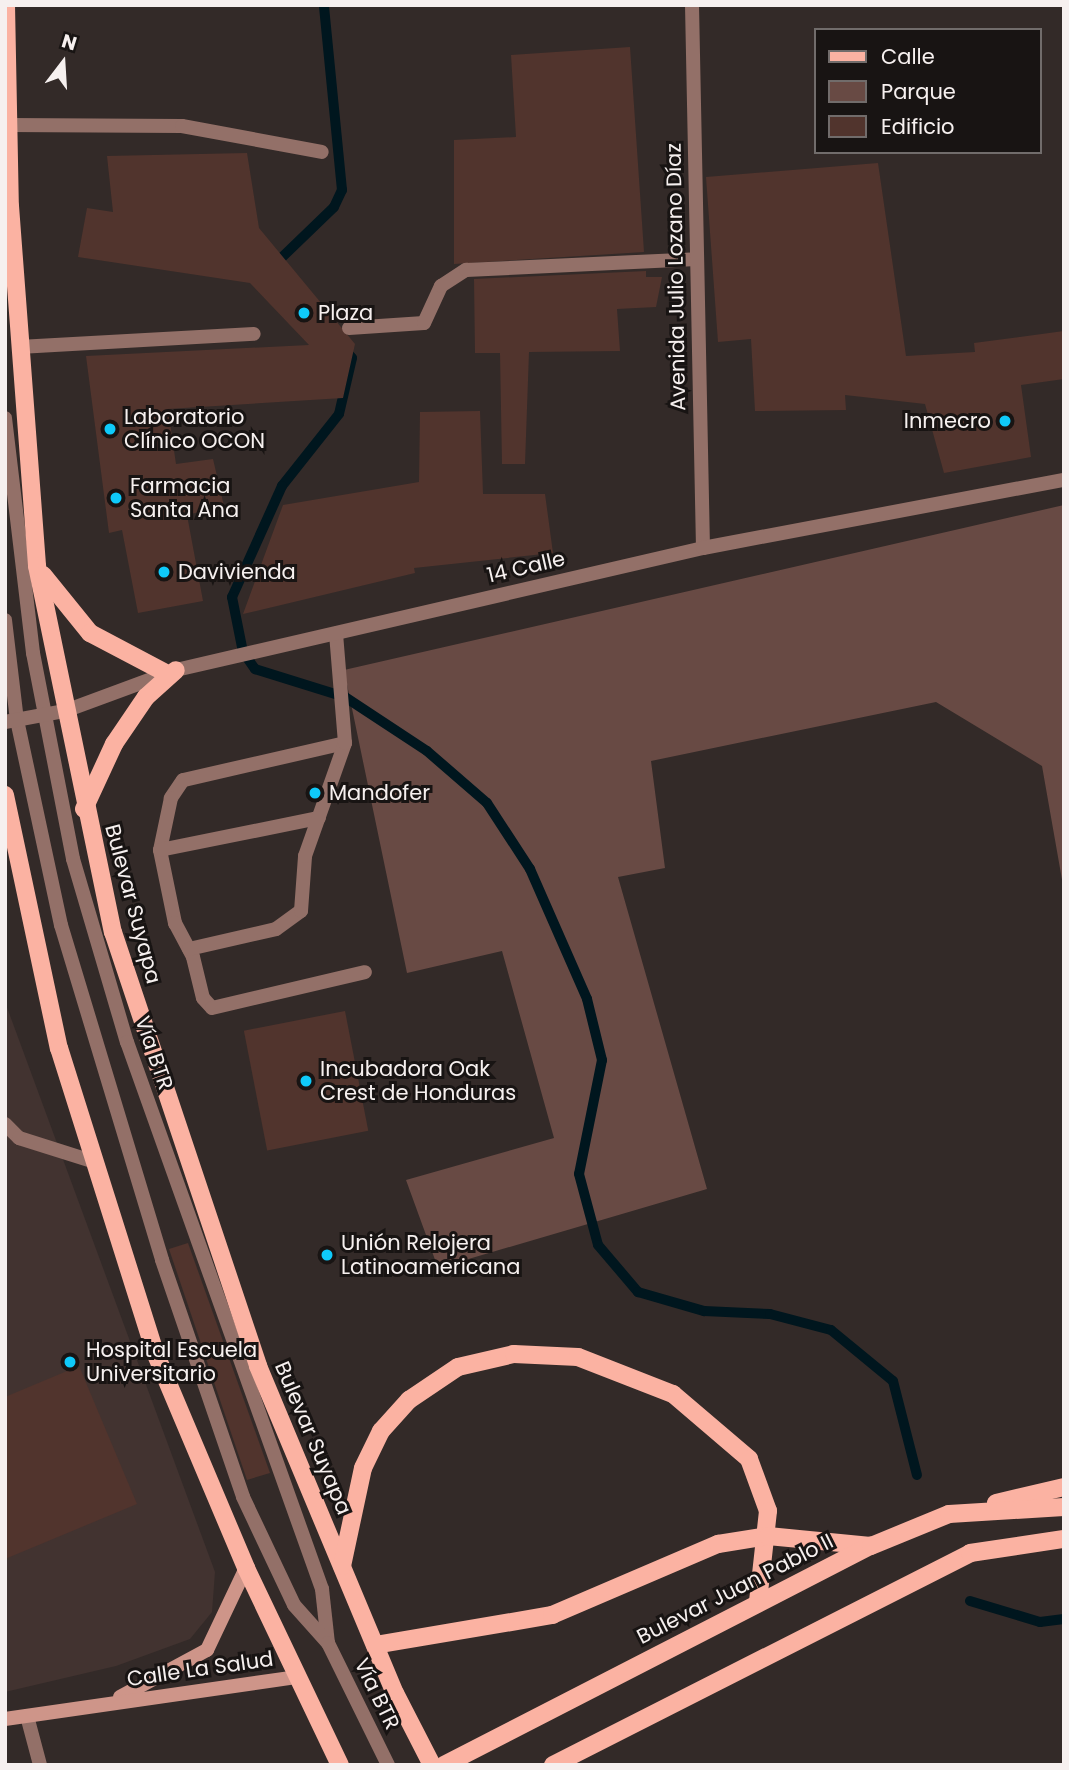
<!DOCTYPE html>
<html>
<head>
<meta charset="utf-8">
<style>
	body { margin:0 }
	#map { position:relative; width:1069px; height:1770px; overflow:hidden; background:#332a28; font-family:Poppins,sans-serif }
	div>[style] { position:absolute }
	.built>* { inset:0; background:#423330 }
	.green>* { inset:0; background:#684a44 }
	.stream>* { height:10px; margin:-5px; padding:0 5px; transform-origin:5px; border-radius:5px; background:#00161e }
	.building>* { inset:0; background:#51342d; transform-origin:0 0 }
	.lane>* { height:14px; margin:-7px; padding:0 7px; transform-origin:7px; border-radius:7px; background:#937068 }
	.street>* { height:14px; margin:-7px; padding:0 7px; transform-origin:7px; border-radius:7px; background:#937068 }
	.secondary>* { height:14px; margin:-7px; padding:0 7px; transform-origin:7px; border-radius:7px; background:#ce9589 }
	.primary>* { height:18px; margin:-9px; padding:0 9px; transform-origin:9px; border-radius:9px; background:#fbb2a2 }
	.dots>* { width:19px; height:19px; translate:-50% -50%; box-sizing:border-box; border:4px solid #181413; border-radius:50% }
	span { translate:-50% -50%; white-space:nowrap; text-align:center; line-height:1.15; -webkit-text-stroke:6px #181413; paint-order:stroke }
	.street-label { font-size:21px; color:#f6f0ef }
	.poi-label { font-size:21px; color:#f6f0ef }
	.left { translate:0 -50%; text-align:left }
	.right { translate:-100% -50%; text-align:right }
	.frame { position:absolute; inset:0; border:7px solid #f6f0ef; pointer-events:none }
	.legend { position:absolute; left:814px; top:28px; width:228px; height:126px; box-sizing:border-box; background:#181413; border:2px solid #716c6b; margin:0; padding:9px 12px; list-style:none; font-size:21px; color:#f6f0ef }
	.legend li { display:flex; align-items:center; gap:14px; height:35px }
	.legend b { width:35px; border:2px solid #716c6b }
	.north { position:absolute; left:28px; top:28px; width:70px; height:70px; -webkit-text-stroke:5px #181413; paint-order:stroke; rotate:17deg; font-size:19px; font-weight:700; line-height:28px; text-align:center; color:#f6f0ef }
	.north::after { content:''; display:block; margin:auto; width:24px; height:32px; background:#f6f0ef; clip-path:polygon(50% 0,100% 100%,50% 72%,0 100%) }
</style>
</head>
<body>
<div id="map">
	<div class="built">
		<div style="clip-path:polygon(5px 1002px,215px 1572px,212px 1612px,190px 1639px,116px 1666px,5px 1692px)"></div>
	</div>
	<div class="green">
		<div style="clip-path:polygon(1064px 505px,1064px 891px,1042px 766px,936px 702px,651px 761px,665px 868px,618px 877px,707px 1189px,438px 1268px,406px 1180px,554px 1138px,502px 951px,407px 973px,344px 670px)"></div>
	</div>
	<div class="stream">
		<div style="left:274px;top:265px;width:83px;rotate:-44deg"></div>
		<div style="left:334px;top:207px;width:19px;rotate:-65deg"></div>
		<div style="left:342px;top:190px;width:186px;rotate:-95.6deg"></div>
		<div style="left:343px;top:347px;width:14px;rotate:51deg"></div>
		<div style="left:352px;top:358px;width:57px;rotate:103.1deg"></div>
		<div style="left:339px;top:414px;width:92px;rotate:128.4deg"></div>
		<div style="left:282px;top:486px;width:122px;rotate:114.2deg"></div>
		<div style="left:232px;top:597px;width:56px;rotate:78.7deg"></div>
		<div style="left:243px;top:652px;width:21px;rotate:55deg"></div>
		<div style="left:255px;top:669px;width:94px;rotate:17.3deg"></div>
		<div style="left:345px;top:697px;width:98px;rotate:33.4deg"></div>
		<div style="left:427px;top:751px;width:79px;rotate:40.9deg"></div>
		<div style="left:487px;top:803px;width:79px;rotate:56.9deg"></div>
		<div style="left:530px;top:869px;width:142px;rotate:66.3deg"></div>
		<div style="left:587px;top:999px;width:63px;rotate:76.2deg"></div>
		<div style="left:602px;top:1060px;width:116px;rotate:101.4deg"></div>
		<div style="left:579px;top:1174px;width:73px;rotate:75deg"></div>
		<div style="left:598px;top:1245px;width:62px;rotate:49.6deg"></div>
		<div style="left:638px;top:1292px;width:69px;rotate:16.1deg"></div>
		<div style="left:704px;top:1311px;width:66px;rotate:2.6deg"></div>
		<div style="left:770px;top:1314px;width:63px;rotate:14.7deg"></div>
		<div style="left:831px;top:1330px;width:80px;rotate:39.4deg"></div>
		<div style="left:893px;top:1381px;width:97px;rotate:75.7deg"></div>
		<div style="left:970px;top:1601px;width:73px;rotate:16.7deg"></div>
		<div style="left:1040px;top:1622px;width:24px;rotate:-7deg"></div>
	</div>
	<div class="building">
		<div style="clip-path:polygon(630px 47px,644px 252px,454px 264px,454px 140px,516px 137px,511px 55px)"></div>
		<div style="clip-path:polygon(247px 153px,259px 228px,355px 344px,343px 398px,168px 409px,176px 464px,213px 459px,224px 506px,187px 515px,203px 601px,138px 613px,122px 530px,109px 533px,86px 356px,309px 345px,250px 283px,78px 257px,87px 208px,113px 212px,107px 156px)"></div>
		<div style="clip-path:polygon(878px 163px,906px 356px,975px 352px,974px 343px,1064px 331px,1064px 379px,1021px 385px,1031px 457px,944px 473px,925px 404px,845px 395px,846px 410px,755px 411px,751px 339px,718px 342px,706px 177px)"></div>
		<div style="clip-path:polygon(646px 271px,646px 277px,662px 277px,656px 307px,617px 309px,620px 351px,529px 352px,525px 464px,502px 464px,500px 353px,475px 353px,474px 279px)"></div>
		<div style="clip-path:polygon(480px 411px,483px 494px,545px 494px,553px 553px,414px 568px,415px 573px,243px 614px,283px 505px,419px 482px,420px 412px)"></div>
		<div style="left:345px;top:1011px;width:122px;height:103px;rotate:79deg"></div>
		<div style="clip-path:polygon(188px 1243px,270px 1473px,247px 1480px,169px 1249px)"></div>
		<div style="clip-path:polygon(79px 1366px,137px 1504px,5px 1559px,5px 1397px)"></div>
	</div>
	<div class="lane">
		<div style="left:8px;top:125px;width:174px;rotate:0.3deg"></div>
		<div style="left:182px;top:126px;width:142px;rotate:10.5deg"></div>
		<div style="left:349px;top:328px;width:75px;rotate:-3.8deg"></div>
		<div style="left:424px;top:323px;width:41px;rotate:-65.3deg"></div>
		<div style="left:441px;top:286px;width:30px;rotate:-33deg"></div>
		<div style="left:466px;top:270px;width:231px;rotate:-2.7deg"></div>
		<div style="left:19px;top:347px;width:235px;rotate:-3.2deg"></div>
		<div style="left:5px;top:418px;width:237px;rotate:83.2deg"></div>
		<div style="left:33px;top:653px;width:210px;rotate:79deg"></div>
		<div style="left:73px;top:859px;width:191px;rotate:73.6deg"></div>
		<div style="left:127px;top:1042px;width:581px;rotate:70.38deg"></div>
		<div style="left:322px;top:1589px;width:54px;rotate:83.7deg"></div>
		<div style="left:5px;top:620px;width:101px;rotate:83.2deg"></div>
		<div style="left:17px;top:720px;width:210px;rotate:77.9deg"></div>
		<div style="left:61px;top:925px;width:350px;rotate:73.2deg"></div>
		<div style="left:162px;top:1260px;width:250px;rotate:71.1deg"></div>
		<div style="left:243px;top:1497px;width:119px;rotate:64.7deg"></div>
		<div style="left:294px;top:1605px;width:51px;rotate:48.2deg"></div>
		<div style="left:328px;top:1643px;width:136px;rotate:63.8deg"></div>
		<div style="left:345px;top:743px;width:166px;rotate:167.1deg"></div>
		<div style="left:183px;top:780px;width:22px;rotate:124deg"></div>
		<div style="left:171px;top:798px;width:53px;rotate:101.9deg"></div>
		<div style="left:160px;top:850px;width:75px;rotate:78.4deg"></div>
		<div style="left:175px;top:923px;width:38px;rotate:62deg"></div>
		<div style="left:193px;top:957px;width:42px;rotate:76.3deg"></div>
		<div style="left:203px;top:998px;width:13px;rotate:48deg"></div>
		<div style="left:212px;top:1008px;width:157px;rotate:-13.2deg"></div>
		<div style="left:160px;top:850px;width:162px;rotate:-11.4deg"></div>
		<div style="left:189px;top:949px;width:89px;rotate:-12.9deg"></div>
		<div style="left:276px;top:929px;width:31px;rotate:-36deg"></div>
		<div style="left:301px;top:911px;width:55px;rotate:-85.8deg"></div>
		<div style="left:305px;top:856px;width:120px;rotate:-70.5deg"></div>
		<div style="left:345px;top:743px;width:110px;rotate:-94.7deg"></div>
		<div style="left:5px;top:1124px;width:20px;rotate:45deg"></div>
		<div style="left:19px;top:1138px;width:80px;rotate:17.5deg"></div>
		<div style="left:27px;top:1716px;width:51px;rotate:75.1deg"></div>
	</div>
	<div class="street">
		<div style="left:692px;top:5px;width:543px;rotate:88.84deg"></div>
		<div style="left:5px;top:722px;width:61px;rotate:-10.4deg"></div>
		<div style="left:65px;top:711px;width:118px;rotate:-20.3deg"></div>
		<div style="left:176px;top:670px;width:541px;rotate:-13.03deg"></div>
		<div style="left:703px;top:548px;width:367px;rotate:-10.7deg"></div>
	</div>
	<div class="secondary">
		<div style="left:120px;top:1697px;width:99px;rotate:-28.4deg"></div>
		<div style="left:207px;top:1650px;width:91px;rotate:-64.6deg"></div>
		<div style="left:5px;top:1719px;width:294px;rotate:-8.2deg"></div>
	</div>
	<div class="primary">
		<div style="left:6px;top:5px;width:201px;rotate:88.9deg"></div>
		<div style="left:10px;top:206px;width:361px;rotate:85.7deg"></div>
		<div style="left:37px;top:566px;width:374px;rotate:78.3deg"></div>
		<div style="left:113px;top:932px;width:458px;rotate:71.5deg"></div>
		<div style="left:258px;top:1366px;width:355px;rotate:67.3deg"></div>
		<div style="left:395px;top:1693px;width:81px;rotate:62.8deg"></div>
		<div style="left:43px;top:575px;width:75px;rotate:51deg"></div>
		<div style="left:90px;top:633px;width:86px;rotate:27.8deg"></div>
		<div style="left:5px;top:795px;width:259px;rotate:78deg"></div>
		<div style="left:59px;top:1048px;width:317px;rotate:72.5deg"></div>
		<div style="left:154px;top:1350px;width:237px;rotate:67.1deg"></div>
		<div style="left:246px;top:1568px;width:218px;rotate:64.5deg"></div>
		<div style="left:84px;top:809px;width:72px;rotate:-65.2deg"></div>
		<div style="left:114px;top:744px;width:57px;rotate:-55.8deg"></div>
		<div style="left:146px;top:697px;width:40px;rotate:-42deg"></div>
		<div style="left:996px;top:1503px;width:70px;rotate:-13.2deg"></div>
		<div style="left:342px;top:1566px;width:100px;rotate:-77.9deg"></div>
		<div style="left:363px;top:1468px;width:41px;rotate:-64.1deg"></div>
		<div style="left:381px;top:1431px;width:42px;rotate:-47.9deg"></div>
		<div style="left:409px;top:1400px;width:59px;rotate:-34deg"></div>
		<div style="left:458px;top:1367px;width:57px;rotate:-13.1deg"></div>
		<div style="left:514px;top:1354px;width:64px;rotate:2.7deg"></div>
		<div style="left:578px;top:1357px;width:102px;rotate:21.3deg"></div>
		<div style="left:673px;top:1394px;width:100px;rotate:40.5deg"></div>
		<div style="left:749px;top:1459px;width:55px;rotate:69.9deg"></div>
		<div style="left:768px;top:1511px;width:92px;rotate:96.3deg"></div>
		<div style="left:375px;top:1645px;width:180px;rotate:-9.6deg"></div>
		<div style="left:552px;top:1615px;width:181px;rotate:-23.2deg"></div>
		<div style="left:718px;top:1544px;width:51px;rotate:-9.1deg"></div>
		<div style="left:768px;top:1536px;width:103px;rotate:5.5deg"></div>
		<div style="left:444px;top:1765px;width:480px;rotate:-27.2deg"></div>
		<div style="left:871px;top:1546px;width:84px;rotate:-22.3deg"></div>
		<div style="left:949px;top:1514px;width:115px;rotate:-3.5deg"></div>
		<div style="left:553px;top:1765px;width:468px;rotate:-26.9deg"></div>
		<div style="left:970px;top:1553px;width:95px;rotate:-8.5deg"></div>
	</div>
	<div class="dots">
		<div style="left:304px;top:313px;background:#0fcafa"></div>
		<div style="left:1005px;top:421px;background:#0fcafa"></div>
		<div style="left:110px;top:429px;background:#0fcafa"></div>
		<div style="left:116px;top:498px;background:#0fcafa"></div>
		<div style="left:164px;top:572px;background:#0fcafa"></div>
		<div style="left:315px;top:793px;background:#0fcafa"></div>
		<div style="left:306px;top:1081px;background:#0fcafa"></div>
		<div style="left:327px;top:1255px;background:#0fcafa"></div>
		<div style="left:70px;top:1362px;background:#0fcafa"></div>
	</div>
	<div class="street-label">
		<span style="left:676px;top:277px;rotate:-91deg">Avenida Julio Lozano Díaz</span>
		<span style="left:526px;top:567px;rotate:-13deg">14 Calle</span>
		<span style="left:133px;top:904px;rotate:75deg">Bulevar Suyapa</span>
		<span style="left:154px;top:1053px;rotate:71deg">Vía BTR</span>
		<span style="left:313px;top:1438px;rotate:67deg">Bulevar Suyapa</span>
		<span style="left:735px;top:1589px;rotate:-27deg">Bulevar Juan Pablo II</span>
		<span style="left:200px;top:1669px;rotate:-8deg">Calle La Salud</span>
		<span style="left:377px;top:1694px;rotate:64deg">Vía BTR</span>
	</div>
	<div class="poi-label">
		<span class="left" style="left:318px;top:313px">Plaza</span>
		<span class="left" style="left:124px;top:429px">Laboratorio<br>Clínico OCON</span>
		<span class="right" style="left:991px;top:421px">Inmecro</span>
		<span class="left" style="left:130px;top:498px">Farmacia<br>Santa Ana</span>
		<span class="left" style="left:178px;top:572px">Davivienda</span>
		<span class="left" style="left:329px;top:793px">Mandofer</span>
		<span class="left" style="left:320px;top:1081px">Incubadora Oak<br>Crest de Honduras</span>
		<span class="left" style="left:341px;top:1255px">Unión Relojera<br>Latinoamericana</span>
		<span class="left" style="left:86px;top:1362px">Hospital Escuela<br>Universitario</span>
	</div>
	<div class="frame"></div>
	<ul class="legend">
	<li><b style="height:9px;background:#fbb2a2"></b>Calle</li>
	<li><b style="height:19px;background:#684a44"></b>Parque</li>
	<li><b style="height:19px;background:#51342d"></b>Edificio</li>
	</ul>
	<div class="north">N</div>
</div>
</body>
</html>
